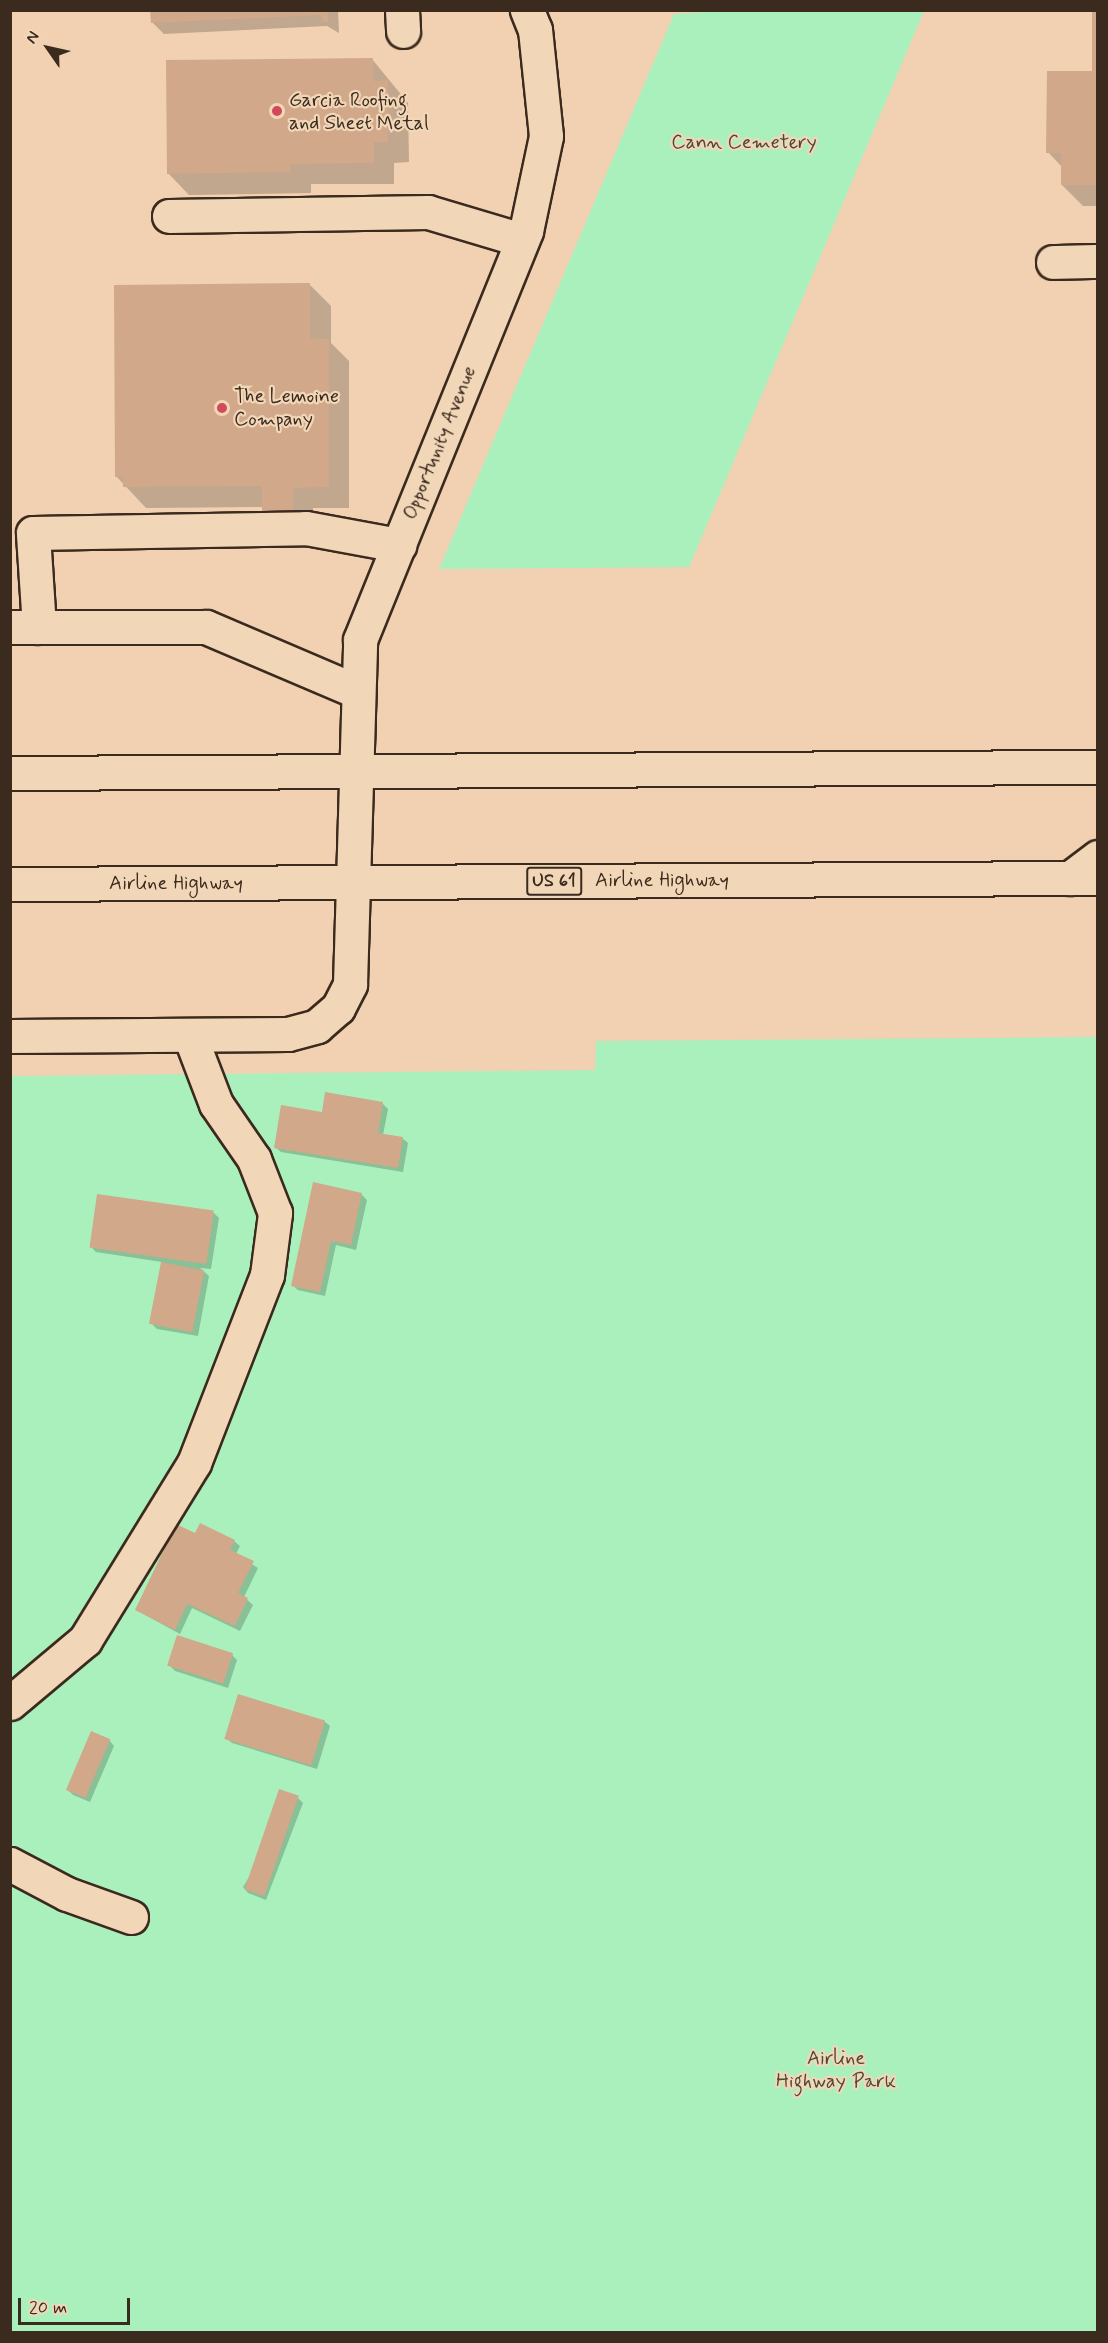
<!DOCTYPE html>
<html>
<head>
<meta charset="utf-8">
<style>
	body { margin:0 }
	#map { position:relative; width:1108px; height:2343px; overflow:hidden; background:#f1d1b1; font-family:Mynerve,sans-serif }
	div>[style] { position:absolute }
	.green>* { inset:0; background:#aaf0bd }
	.shadow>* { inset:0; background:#0003 }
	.building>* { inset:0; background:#d1a889; transform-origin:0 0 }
	.roads { filter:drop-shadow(2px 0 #3b2a1e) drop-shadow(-2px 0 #3b2a1e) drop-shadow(0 2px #3b2a1e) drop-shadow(0 -2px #3b2a1e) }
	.minor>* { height:33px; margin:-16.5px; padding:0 16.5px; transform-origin:16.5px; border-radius:16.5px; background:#f1d7b8 }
	.highway>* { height:33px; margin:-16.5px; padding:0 16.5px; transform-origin:16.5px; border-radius:16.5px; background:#f1d7b8 }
	.dots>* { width:16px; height:16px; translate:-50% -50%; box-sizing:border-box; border:3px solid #f1d7b8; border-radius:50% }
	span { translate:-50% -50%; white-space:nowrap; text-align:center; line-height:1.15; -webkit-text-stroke:4.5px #f1d7b8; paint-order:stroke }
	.shield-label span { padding:2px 4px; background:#f1d7b8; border:2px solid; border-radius:4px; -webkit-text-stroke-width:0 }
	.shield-label { font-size:18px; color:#3b2a1e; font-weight:700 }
	.poi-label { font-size:20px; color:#3b2a1e }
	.left { translate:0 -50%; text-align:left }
	.park-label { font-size:20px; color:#4c4836 }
	.street-label { font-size:20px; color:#3b2a1e }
	.frame { position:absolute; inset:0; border:12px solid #3b2a1e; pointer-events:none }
	.north { position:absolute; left:18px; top:18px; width:60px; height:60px; -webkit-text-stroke:4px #f1d7b8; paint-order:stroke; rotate:304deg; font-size:16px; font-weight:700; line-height:24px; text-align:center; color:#3b2a1e }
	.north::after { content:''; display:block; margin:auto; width:21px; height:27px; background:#3b2a1e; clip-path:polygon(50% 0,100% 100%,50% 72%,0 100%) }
	.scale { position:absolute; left:18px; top:2298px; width:112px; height:27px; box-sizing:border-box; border:3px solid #3b2a1e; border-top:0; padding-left:8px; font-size:18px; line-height:21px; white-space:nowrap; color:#3b2a1e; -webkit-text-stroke:4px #f1d7b8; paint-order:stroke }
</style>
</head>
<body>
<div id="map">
	<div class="green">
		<div style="clip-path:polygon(744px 10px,924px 11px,689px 567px,439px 569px,674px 14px)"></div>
		<div style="clip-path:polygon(1097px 1037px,1097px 2332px,11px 2332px,10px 1076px,595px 1070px,596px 1041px)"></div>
	</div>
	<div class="shadow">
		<div style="clip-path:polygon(152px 10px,338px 10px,339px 33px,327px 26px,164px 34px,152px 22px)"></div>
		<div style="clip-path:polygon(1098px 10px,1098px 206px,1083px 206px,1062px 185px,1062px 167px,1048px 152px,1093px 73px)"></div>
		<div style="clip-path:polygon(372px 59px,408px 103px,409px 162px,394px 163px,394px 184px,311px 184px,311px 193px,189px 195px,168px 173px)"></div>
		<div style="clip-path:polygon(310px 285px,331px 306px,331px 343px,349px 361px,349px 508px,313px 508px,314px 532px,284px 532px,263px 507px,146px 508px,116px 476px)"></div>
		<div style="clip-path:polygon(382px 1103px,388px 1109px,383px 1135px,402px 1138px,408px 1143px,403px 1172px,281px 1152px,275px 1147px,323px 1114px)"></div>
		<div style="clip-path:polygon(361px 1194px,367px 1200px,356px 1250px,336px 1245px,325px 1296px,298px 1290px,292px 1285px)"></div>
		<div style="clip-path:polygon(214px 1213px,219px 1218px,211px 1269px,200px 1268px,209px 1276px,198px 1336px,157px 1329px,152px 1324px,162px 1262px,96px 1252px,91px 1247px)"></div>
		<div style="clip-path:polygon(195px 1534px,234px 1541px,240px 1546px,236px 1554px,258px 1568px,244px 1597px,253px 1605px,240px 1631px,192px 1608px,180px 1634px,136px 1610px)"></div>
		<div style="clip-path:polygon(232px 1655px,237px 1660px,228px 1688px,175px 1671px,169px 1665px)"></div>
		<div style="clip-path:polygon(324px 1721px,330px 1726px,317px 1769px,232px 1743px,226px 1738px)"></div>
		<div style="clip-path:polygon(109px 1740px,114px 1746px,90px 1802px,73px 1795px,68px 1790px)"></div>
		<div style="clip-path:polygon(298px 1798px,303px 1803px,266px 1900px,248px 1893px,243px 1887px)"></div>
	</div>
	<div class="building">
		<div style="clip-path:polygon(150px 10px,328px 10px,328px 22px,322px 22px,322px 15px,151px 23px)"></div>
		<div style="clip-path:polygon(1092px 10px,1098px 10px,1098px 185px,1061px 185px,1061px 153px,1046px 153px,1047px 71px,1092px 71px)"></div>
		<div style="clip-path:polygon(373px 58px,373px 81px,388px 80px,388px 142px,374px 142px,374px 163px,290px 164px,291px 172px,167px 174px,166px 60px)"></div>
		<div style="clip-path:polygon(310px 283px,310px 338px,329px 339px,329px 487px,293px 488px,293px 512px,262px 512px,262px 486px,123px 487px,123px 477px,115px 477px,114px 285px)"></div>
		<div style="clip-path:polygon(325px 1092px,383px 1102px,378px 1133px,403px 1137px,398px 1168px,274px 1148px,281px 1105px,322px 1112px)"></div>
		<div style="clip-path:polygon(313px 1182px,362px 1193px,351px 1245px,331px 1241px,320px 1292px,291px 1286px)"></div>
		<div style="left:97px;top:1194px;width:118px;height:54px;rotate:8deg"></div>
		<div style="left:161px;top:1262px;width:44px;height:63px;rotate:11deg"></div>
		<div style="clip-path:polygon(200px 1523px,235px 1540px,230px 1550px,254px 1561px,238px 1593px,248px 1598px,235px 1626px,187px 1604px,175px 1630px,135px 1610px,176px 1524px,195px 1533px)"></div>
		<div style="left:177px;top:1635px;width:59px;height:32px;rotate:18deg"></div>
		<div style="left:238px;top:1694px;width:91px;height:47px;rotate:17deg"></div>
		<div style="left:91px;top:1731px;width:21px;height:64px;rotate:23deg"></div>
		<div style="left:279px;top:1789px;width:21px;height:106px;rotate:19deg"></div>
	</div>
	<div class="roads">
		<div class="minor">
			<div style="left:402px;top:10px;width:21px;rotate:87deg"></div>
			<div style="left:169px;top:216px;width:259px;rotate:-0.9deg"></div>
			<div style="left:428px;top:212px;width:98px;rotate:16.6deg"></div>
			<div style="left:1053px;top:262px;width:45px;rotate:-1.3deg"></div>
			<div style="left:10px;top:627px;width:196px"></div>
			<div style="left:206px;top:627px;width:163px;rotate:23.1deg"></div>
			<div style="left:39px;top:627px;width:94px;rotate:-93.7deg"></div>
			<div style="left:33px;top:533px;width:273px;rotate:-1deg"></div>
			<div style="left:306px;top:528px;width:95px;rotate:10.4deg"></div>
			<div style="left:1070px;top:878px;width:35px;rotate:-37deg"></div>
			<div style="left:10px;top:1036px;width:278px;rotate:-0.4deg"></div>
			<div style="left:288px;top:1034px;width:30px;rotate:-15deg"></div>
			<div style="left:317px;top:1026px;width:28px;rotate:-41deg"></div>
			<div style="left:338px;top:1008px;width:27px;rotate:-63deg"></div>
			<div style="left:350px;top:984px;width:344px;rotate:-88.3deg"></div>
			<div style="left:360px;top:640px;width:441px;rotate:-67.9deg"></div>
			<div style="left:526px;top:231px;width:97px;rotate:-78.1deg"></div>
			<div style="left:546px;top:136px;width:107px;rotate:-95.9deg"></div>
			<div style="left:535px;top:30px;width:22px;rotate:-112deg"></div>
			<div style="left:10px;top:1703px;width:98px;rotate:-40deg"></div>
			<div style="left:85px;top:1640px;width:208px;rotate:-58.4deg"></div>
			<div style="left:194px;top:1463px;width:202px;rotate:-68.8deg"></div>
			<div style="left:267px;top:1275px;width:63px;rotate:-82.6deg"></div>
			<div style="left:275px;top:1213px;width:58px;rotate:-111.3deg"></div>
			<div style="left:254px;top:1159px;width:67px;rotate:-124.6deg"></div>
			<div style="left:216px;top:1104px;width:73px;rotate:-110.9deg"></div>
			<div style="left:10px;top:1864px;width:64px;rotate:27.8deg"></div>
			<div style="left:67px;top:1894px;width:68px;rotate:19.8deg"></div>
		</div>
		<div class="highway">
			<div style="left:10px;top:773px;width:1088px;rotate:-0.32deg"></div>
			<div style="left:10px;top:884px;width:1088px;rotate:-0.32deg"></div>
		</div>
	</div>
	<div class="dots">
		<div style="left:277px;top:111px;background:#d1495b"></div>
		<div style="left:222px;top:408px;background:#d1495b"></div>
	</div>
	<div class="shield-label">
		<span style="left:554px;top:881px">US 61</span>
	</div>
	<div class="poi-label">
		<span class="left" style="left:289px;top:112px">Garcia Roofing<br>and Sheet Metal</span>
		<span class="left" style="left:234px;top:408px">The Lemoine<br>Company</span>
	</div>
	<div class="park-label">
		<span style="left:744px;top:142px">Cann Cemetery</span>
		<span style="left:836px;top:2070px">Airline<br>Highway Park</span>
	</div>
	<div class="street-label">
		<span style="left:440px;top:443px;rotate:-68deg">Opportunity Avenue</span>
		<span style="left:662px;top:880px">Airline Highway</span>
		<span style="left:176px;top:883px">Airline Highway</span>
	</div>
	<div class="frame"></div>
	<div class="north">N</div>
	<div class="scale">20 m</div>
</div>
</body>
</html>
